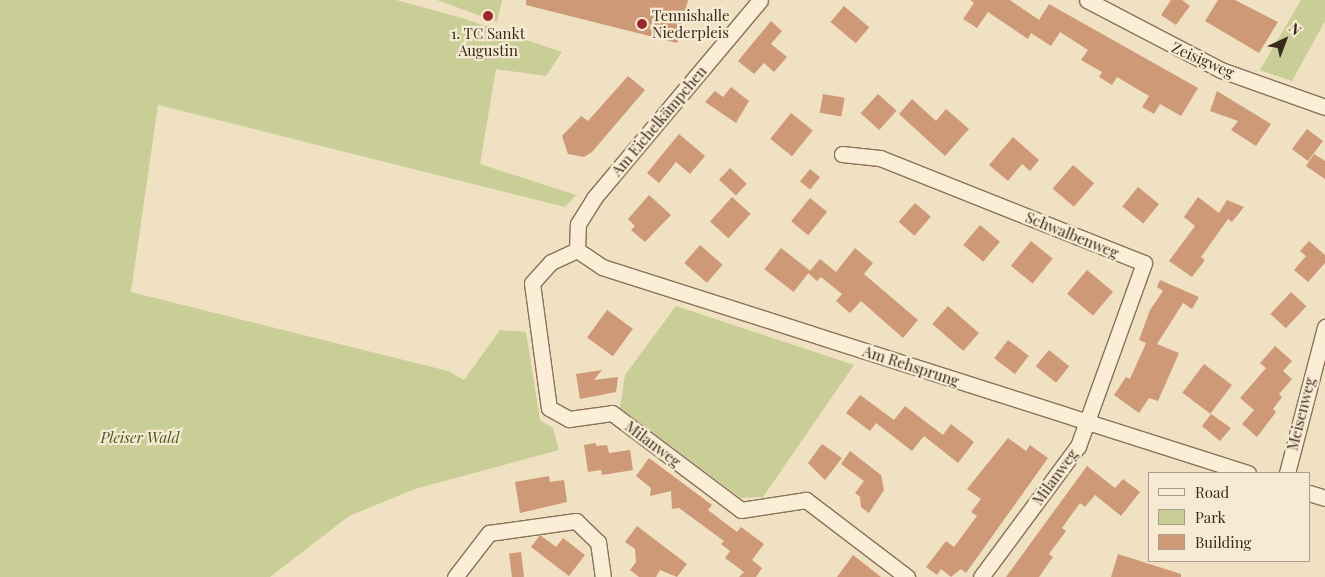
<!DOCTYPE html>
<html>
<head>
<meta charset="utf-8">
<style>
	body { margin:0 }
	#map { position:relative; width:1325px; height:577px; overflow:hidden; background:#efe1c2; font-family:"Playfair Display",serif }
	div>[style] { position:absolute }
	.green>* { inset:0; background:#c8ce96 }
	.building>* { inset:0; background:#ce9977; transform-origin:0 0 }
	.roads { filter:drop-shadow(1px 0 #8a7159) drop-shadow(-1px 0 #8a7159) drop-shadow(0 1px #8a7159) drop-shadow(0 -1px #8a7159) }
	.minor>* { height:15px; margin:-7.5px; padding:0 7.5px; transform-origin:7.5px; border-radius:7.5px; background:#faeed6 }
	.dots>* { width:14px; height:14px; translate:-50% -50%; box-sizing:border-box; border:2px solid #f6ebd2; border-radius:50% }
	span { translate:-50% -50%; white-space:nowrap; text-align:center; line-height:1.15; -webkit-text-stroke:4.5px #f6ebd2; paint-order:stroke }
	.poi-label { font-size:15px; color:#392a1d }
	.left { translate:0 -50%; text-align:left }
	.street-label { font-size:15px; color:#392a1d }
	.park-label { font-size:15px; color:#4b5623; font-style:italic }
	.legend { position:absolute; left:1148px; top:472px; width:162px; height:90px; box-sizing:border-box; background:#f6ebd2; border:1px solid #aa9e8a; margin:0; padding:6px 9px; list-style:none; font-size:15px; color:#392a1d }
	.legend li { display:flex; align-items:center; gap:10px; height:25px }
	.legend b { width:25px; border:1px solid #aa9e8a }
	.north { position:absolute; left:1260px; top:15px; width:50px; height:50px; -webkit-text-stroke:4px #f6ebd2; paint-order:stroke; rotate:43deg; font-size:14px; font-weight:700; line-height:20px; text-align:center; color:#392a1d }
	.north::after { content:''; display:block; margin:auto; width:18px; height:22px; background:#392a1d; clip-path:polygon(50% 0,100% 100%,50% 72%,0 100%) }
</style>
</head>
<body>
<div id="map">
	<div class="green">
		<div style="clip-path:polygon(0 0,396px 0,462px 18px,562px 52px,546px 76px,496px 69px,480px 164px,576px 195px,565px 207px,158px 105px,131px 292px,448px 371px,464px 380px,500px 330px,526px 332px,540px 420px,553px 428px,559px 450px,415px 489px,349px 516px,270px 577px,0 577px)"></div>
		<div style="clip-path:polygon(437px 0,502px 0,497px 22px)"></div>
		<div style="clip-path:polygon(1301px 0,1325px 0,1325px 21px,1292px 81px,1260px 70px)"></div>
		<div style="clip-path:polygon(676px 306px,854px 365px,763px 497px,741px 498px,620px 408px,625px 375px)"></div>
	</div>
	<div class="building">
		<div style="clip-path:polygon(526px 0,688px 0,677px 43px,526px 5px)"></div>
		<div style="clip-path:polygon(970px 0,1010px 0,1039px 20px,1049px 4px,1198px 88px,1181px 116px,1160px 104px,1154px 114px,1142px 107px,1149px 96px,1117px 77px,1112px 85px,1099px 77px,1102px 72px,1081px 60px,1088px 50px,1060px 32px,1051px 46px,1031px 33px,1028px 39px,988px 12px,977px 28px,963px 19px,974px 3px)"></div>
		<div style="clip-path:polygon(1171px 0,1182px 0,1190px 6px,1176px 25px,1161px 15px)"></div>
		<div style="clip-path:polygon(1218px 0,1235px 0,1278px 22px,1259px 53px,1205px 21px)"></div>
		<div style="left:844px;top:6px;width:33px;height:21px;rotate:40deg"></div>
		<div style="clip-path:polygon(771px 21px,782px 31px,771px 44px,787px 57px,774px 72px,764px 63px,754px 74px,738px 61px)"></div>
		<div style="clip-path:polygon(628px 76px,645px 90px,592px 152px,584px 157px,568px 154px,562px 136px,581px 116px,588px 121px)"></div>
		<div style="clip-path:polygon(731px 87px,749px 101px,736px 123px,705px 102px,715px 91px,723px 97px)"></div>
		<div style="clip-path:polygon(1217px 91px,1271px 124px,1256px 146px,1231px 130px,1238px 121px,1210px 111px)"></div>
		<div style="left:823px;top:94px;width:22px;height:19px;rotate:10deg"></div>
		<div style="left:878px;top:94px;width:25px;height:26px;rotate:42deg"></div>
		<div style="clip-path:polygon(912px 99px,936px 121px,946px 109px,969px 129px,945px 156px,899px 114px)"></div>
		<div style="left:791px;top:113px;width:28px;height:33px;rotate:39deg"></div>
		<div style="left:1307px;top:129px;width:20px;height:25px;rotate:37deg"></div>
		<div style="clip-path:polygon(679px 134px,705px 156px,690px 174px,676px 162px,659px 183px,647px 173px)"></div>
		<div style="clip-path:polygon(1013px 137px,1039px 160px,1030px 171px,1022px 164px,1008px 181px,989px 165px)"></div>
		<div style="clip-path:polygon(1314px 154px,1325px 161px,1325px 179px,1306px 166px)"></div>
		<div style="left:1073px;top:165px;width:28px;height:31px;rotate:41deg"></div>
		<div style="left:730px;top:168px;width:23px;height:16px;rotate:43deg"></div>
		<div style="left:810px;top:169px;width:13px;height:16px;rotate:39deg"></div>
		<div style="left:1138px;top:187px;width:27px;height:25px;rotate:39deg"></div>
		<div style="clip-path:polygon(649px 195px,671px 215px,645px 242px,631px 230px,635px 226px,628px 219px)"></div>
		<div style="left:732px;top:197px;width:25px;height:33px;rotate:42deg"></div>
		<div style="clip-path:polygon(1198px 197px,1219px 213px,1227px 200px,1244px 207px,1232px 222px,1228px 219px,1201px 257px,1205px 260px,1192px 277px,1169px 261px,1195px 226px,1184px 217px)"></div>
		<div style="left:810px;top:198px;width:22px;height:30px;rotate:39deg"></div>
		<div style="left:915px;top:203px;width:21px;height:25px;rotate:41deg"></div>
		<div style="left:980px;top:225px;width:26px;height:26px;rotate:40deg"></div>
		<div style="left:1031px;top:241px;width:28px;height:32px;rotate:39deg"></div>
		<div style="clip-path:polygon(1309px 241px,1325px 255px,1325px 263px,1308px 282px,1294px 270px,1306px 256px,1300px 251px)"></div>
		<div style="left:700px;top:245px;width:30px;height:24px;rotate:41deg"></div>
		<div style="left:781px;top:248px;width:37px;height:27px;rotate:38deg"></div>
		<div style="clip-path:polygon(855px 248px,873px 263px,864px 274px,918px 320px,903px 338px,861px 301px,850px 313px,836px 301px,842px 294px,821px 277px,817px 281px,808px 273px,820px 259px,836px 272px)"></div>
		<div style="left:1087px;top:270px;width:34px;height:31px;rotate:40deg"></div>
		<div style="clip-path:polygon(1160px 280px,1199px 297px,1192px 309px,1183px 303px,1157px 344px,1179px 353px,1158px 401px,1149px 398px,1139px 413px,1114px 395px,1126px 377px,1130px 379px,1146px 343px,1139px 340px,1150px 310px,1163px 291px,1157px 287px)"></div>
		<div style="left:1291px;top:292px;width:21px;height:30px;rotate:43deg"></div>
		<div style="left:948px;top:306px;width:41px;height:24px;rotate:41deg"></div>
		<div style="left:607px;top:310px;width:32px;height:34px;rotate:36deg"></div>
		<div style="left:1008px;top:340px;width:26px;height:23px;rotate:37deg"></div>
		<div style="clip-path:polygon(1275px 346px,1292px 361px,1283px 371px,1292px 379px,1279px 394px,1282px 397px,1273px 409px,1276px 412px,1257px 437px,1242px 424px,1254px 410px,1240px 398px,1266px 368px,1260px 363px)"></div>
		<div style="left:1049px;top:350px;width:26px;height:21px;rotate:39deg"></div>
		<div style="left:1204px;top:364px;width:35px;height:36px;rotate:37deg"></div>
		<div style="clip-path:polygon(602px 370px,594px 380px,618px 377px,616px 392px,580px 399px,576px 374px)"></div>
		<div style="clip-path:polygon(860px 395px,894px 420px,905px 406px,943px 435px,951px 424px,974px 442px,958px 463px,924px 436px,912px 451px,876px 423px,870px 431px,846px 413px)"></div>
		<div style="clip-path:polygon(1211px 414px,1231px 428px,1220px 441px,1202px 426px)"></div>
		<div style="clip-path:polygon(1008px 438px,1026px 451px,1030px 445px,1048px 458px,966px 573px,961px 569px,951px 577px,941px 569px,937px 575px,926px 567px,946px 541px,954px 547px,977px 516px,971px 512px,981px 499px,967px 489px)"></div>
		<div style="clip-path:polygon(596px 443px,596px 446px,607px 445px,609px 453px,630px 450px,633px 470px,602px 475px,601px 470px,588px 472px,584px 445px)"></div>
		<div style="clip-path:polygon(822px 444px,842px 458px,825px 480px,808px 463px)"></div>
		<div style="clip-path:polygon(850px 451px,881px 475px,884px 490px,869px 513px,861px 507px,860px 497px,855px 493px,864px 481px,841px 464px)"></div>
		<div style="clip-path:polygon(649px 458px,712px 505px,708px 510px,737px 532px,741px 527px,764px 544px,752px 560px,762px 568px,756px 577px,739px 577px,744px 572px,725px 558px,730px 551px,721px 544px,724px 541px,679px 508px,672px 509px,671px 491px,650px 496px,651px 488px,636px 476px)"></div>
		<div style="clip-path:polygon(1087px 466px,1115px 488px,1123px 479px,1140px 492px,1121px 516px,1095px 495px,1085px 507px,1080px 503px,1062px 528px,1066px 531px,1049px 554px,1053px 557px,1039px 577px,1006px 577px)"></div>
		<div style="clip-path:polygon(549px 476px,550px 482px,564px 480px,567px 502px,520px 513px,515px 482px)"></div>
		<div style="clip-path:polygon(637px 526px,687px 564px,677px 577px,660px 570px,656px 577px,639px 577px,630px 570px,636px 562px,635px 549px,625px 542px)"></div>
		<div style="clip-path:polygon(540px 535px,556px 547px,563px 538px,585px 555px,569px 576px,531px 547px)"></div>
		<div style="left:521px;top:552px;width:25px;height:12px;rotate:83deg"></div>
		<div style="clip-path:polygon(1118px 554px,1181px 574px,1181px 577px,1111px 577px)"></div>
		<div style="clip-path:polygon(853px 555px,881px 577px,837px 577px)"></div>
	</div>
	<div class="roads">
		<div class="minor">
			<div style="left:1087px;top:0;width:151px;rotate:27.6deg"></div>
			<div style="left:1221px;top:70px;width:110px;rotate:19.6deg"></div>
			<div style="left:842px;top:154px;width:38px;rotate:6deg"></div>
			<div style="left:880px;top:158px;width:284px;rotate:21.7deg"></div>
			<div style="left:1144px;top:263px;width:195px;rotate:109.8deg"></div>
			<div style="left:1078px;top:446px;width:163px;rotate:126.5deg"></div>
			<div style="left:577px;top:250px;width:30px;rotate:34deg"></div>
			<div style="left:602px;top:267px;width:678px;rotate:17.69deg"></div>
			<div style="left:577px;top:250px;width:29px;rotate:155deg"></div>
			<div style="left:551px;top:262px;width:28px;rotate:132deg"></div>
			<div style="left:532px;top:283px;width:126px;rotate:82.3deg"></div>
			<div style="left:549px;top:408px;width:23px;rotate:29deg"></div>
			<div style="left:569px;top:419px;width:43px;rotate:-7.9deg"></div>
			<div style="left:612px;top:413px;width:161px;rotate:36.9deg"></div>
			<div style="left:741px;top:510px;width:66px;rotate:-8.7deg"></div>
			<div style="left:806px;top:500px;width:127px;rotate:37.3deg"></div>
			<div style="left:577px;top:250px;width:26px;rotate:-88deg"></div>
			<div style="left:578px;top:224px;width:31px;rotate:-58deg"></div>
			<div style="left:594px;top:198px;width:258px;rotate:-50deg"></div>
			<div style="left:1287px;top:473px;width:151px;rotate:-75.4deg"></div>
			<div style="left:1309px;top:493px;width:17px;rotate:17deg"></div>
			<div style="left:455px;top:577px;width:56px;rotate:-52.3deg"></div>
			<div style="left:489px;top:533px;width:88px;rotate:-7.9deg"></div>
			<div style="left:576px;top:521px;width:30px;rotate:44deg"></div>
			<div style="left:598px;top:542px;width:35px;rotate:82deg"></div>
		</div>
	</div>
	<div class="dots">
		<div style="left:488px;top:16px;background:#9a272b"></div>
		<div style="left:642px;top:24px;background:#9a272b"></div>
	</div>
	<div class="poi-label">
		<span class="left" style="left:652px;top:24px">Tennishalle<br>Niederpleis</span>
		<span style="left:488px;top:42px">1. TC Sankt<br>Augustin</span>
	</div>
	<div class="street-label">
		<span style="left:1203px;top:60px;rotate:24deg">Zeisigweg</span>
		<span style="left:659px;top:121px;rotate:-50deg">Am Eichelkämpchen</span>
		<span style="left:1072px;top:235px;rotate:22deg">Schwalbenweg</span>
		<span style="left:911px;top:366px;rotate:18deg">Am Rehsprung</span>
		<span style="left:1301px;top:414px;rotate:-76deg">Meisenweg</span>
		<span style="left:653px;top:444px;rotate:37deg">Milanweg</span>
		<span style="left:1055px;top:477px;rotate:-54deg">Milanweg</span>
	</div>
	<div class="park-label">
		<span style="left:140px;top:438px">Pleiser Wald</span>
	</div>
	<ul class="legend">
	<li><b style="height:6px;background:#faeed6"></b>Road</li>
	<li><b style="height:14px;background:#c8ce96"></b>Park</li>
	<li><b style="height:14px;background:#ce9977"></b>Building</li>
	</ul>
	<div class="north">N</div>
</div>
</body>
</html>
